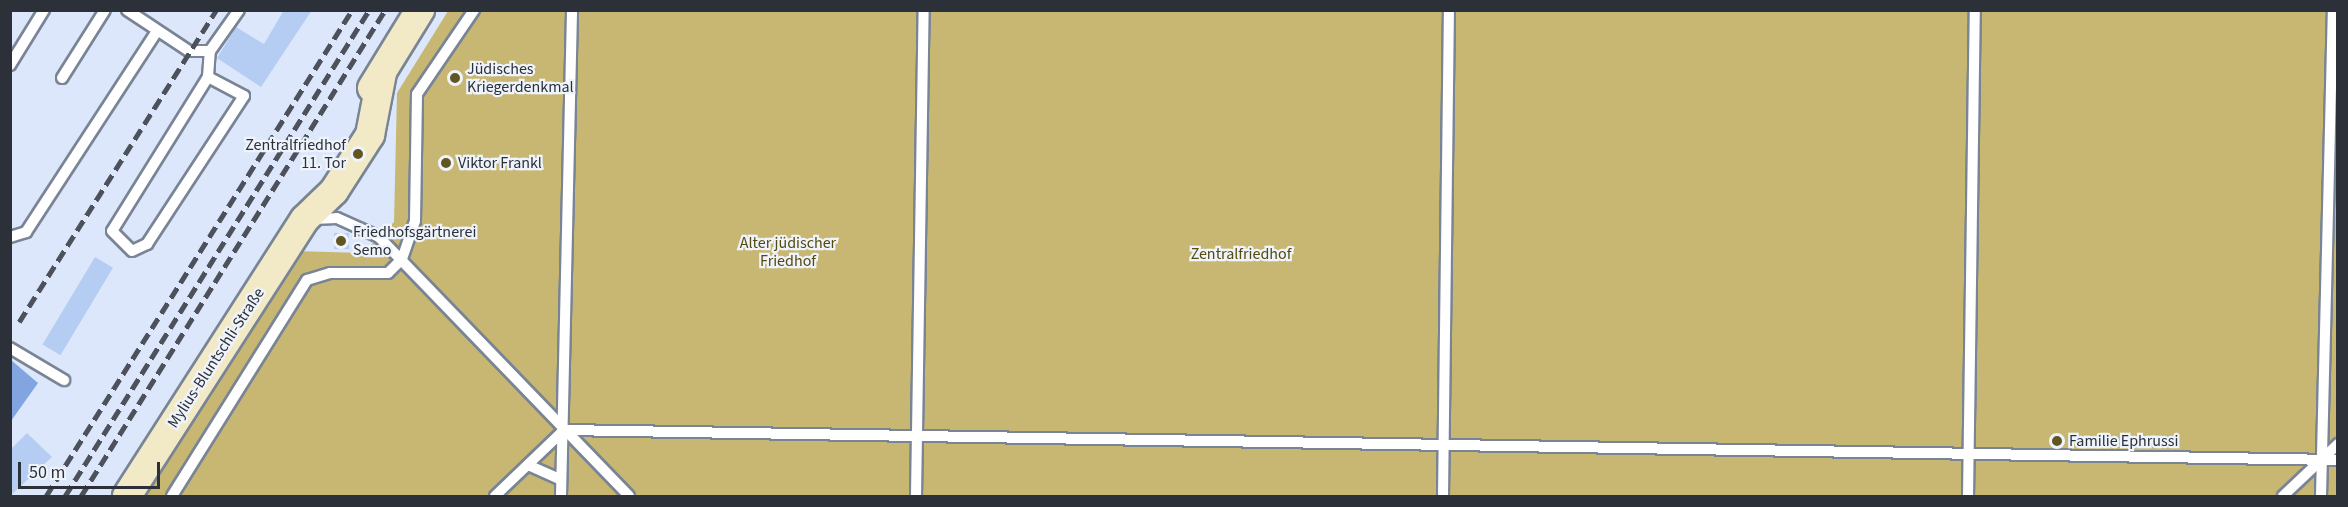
<!DOCTYPE html>
<html>
<head>
<meta charset="utf-8">
<style>
	body { margin:0 }
	#map { position:relative; width:2348px; height:507px; overflow:hidden; background:#dce7fb; font-family:"Source Sans 3",sans-serif }
	div>[style] { position:absolute }
	.green>* { inset:0; background:#c7b772 }
	.water>* { inset:0; background:#82a5e2 }
	.building>* { inset:0; background:#b6cdf3; transform-origin:0 0 }
	.roads { filter:drop-shadow(2px 0 #798495) drop-shadow(-2px 0 #798495) drop-shadow(0 2px #798495) drop-shadow(0 -2px #798495) }
	.lane>* { height:10px; margin:-5px; padding:0 5px; transform-origin:5px; border-radius:5px; background:#fff }
	.secondary>* { height:28px; margin:-14px; padding:0 14px; transform-origin:14px; border-radius:14px; background:#f2eac6 }
	.rail>* { height:4.5px; margin-top:-2.25px; transform-origin:0; background:repeating-linear-gradient(90deg,#4c515b 0 12px,transparent 0 18px) }
	.dots>* { width:16px; height:16px; translate:-50% -50%; box-sizing:border-box; border:3px solid #eff4fc; border-radius:50% }
	span { translate:-50% -50%; white-space:nowrap; text-align:center; line-height:1.15; -webkit-text-stroke:4.5px #eff4fc; paint-order:stroke }
	.poi-label { font-size:16px; color:#2c3038 }
	.left { translate:0 -50%; text-align:left }
	.right { translate:-100% -50%; text-align:right }
	.park-label { font-size:16px; color:#55490d }
	.street-label { font-size:16px; color:#2c3038 }
	.frame { position:absolute; inset:0; border:12px solid #2c3038; pointer-events:none }
	.scale { position:absolute; left:18px; top:462px; width:142px; height:27px; box-sizing:border-box; border:3px solid #2c3038; border-top:0; padding-left:8px; font-size:18px; line-height:21px; white-space:nowrap; color:#2c3038; -webkit-text-stroke:4px #eff4fc; paint-order:stroke }
</style>
</head>
<body>
<div id="map">
	<div class="green">
		<div style="clip-path:polygon(448px 11px,2337px 11px,2337px 496px,144px 496px,295px 251px,363px 253px,394px 222px,397px 93px)"></div>
	</div>
	<div class="water">
		<div style="clip-path:polygon(11px 360px,38px 383px,11px 421px)"></div>
	</div>
	<div class="building">
		<div style="clip-path:polygon(284px 10px,312px 10px,261px 87px,217px 58px,236px 27px,264px 44px)"></div>
		<div style="left:334px;top:233px;width:15px;height:16px"></div>
		<div style="left:95px;top:257px;width:21px;height:102px;rotate:31deg"></div>
		<div style="clip-path:polygon(27px 433px,52px 457px,10px 496px,10px 450px)"></div>
	</div>
	<div class="roads">
		<div class="lane">
			<div style="left:127px;top:10px;width:74px;rotate:33.5deg"></div>
			<div style="left:189px;top:51px;width:21px"></div>
			<div style="left:10px;top:65px;width:65px;rotate:-58.3deg"></div>
			<div style="left:208px;top:77px;width:181px;rotate:121.9deg"></div>
			<div style="left:112px;top:231px;width:28px;rotate:45deg"></div>
			<div style="left:132px;top:251px;width:17px;rotate:-25deg"></div>
			<div style="left:147px;top:244px;width:177px;rotate:-56.8deg"></div>
			<div style="left:244px;top:96px;width:41px;rotate:-152.2deg"></div>
			<div style="left:208px;top:77px;width:26px;rotate:-86deg"></div>
			<div style="left:210px;top:51px;width:50px;rotate:-54.7deg"></div>
			<div style="left:62px;top:78px;width:80px;rotate:-57.7deg"></div>
			<div style="left:312px;top:219px;width:25px;rotate:-2deg"></div>
			<div style="left:337px;top:218px;width:46px;rotate:24.3deg"></div>
			<div style="left:379px;top:237px;width:360px;rotate:46deg"></div>
			<div style="left:10px;top:237px;width:17px;rotate:-17deg"></div>
			<div style="left:26px;top:232px;width:240px;rotate:-56.9deg"></div>
			<div style="left:10px;top:348px;width:63px;rotate:30.7deg"></div>
			<div style="left:528px;top:465px;width:36px;rotate:24deg"></div>
			<div style="left:172px;top:496px;width:255px;rotate:-58deg"></div>
			<div style="left:307px;top:280px;width:24px;rotate:-17deg"></div>
			<div style="left:330px;top:273px;width:58px"></div>
			<div style="left:388px;top:273px;width:20px;rotate:-45deg"></div>
			<div style="left:402px;top:259px;width:40px;rotate:-71.1deg"></div>
			<div style="left:415px;top:221px;width:127px;rotate:-89.1deg"></div>
			<div style="left:417px;top:94px;width:102px;rotate:-55.8deg"></div>
			<div style="left:495px;top:496px;width:95px;rotate:-43.7deg"></div>
			<div style="left:564px;top:430px;width:1774px;rotate:0.97deg"></div>
			<div style="left:561px;top:496px;width:486px;rotate:-88.7deg"></div>
			<div style="left:916px;top:496px;width:486px;rotate:-89.1deg"></div>
			<div style="left:1443px;top:496px;width:486px;rotate:-89.3deg"></div>
			<div style="left:1968px;top:496px;width:486px;rotate:-89.2deg"></div>
			<div style="left:2283px;top:496px;width:76px;rotate:-43.4deg"></div>
			<div style="left:2321px;top:496px;width:486px;rotate:-88.6deg"></div>
		</div>
		<div class="secondary">
			<div style="left:372px;top:88px;width:92px;rotate:-58.4deg"></div>
			<div style="left:127px;top:496px;width:329px;rotate:-57.3deg"></div>
			<div style="left:305px;top:219px;width:40px;rotate:-44deg"></div>
			<div style="left:334px;top:191px;width:67px;rotate:-57.3deg"></div>
			<div style="left:370px;top:135px;width:63px;rotate:-79deg"></div>
		</div>
	</div>
	<div class="rail">
		<div style="left:19px;top:322px;width:369px;rotate:-57.7deg"></div>
		<div style="left:46px;top:496px;width:574px;rotate:-57.8deg"></div>
		<div style="left:65px;top:496px;width:573px;rotate:-57.97deg"></div>
		<div style="left:81px;top:496px;width:573px;rotate:-57.97deg"></div>
	</div>
	<div class="dots">
		<div style="left:455px;top:78px;background:#615522"></div>
		<div style="left:358px;top:154px;background:#615522"></div>
		<div style="left:446px;top:163px;background:#615522"></div>
		<div style="left:341px;top:241px;background:#615522"></div>
		<div style="left:2057px;top:441px;background:#615522"></div>
	</div>
	<div class="poi-label">
		<span class="left" style="left:467px;top:78px">Jüdisches<br>Kriegerdenkmal</span>
		<span class="right" style="left:346px;top:154px">Zentralfriedhof<br>11. Tor</span>
		<span class="left" style="left:458px;top:163px">Viktor Frankl</span>
		<span class="left" style="left:353px;top:241px">Friedhofsgärtnerei<br>Semo</span>
		<span class="left" style="left:2069px;top:441px">Familie Ephrussi</span>
	</div>
	<div class="park-label">
		<span style="left:788px;top:252px">Alter jüdischer<br>Friedhof</span>
		<span style="left:1241px;top:254px">Zentralfriedhof</span>
	</div>
	<div class="street-label">
		<span style="left:216px;top:358px;rotate:-57deg">Mylius-Bluntschli-Straße</span>
	</div>
	<div class="frame"></div>
	<div class="scale">50 m</div>
</div>
</body>
</html>
